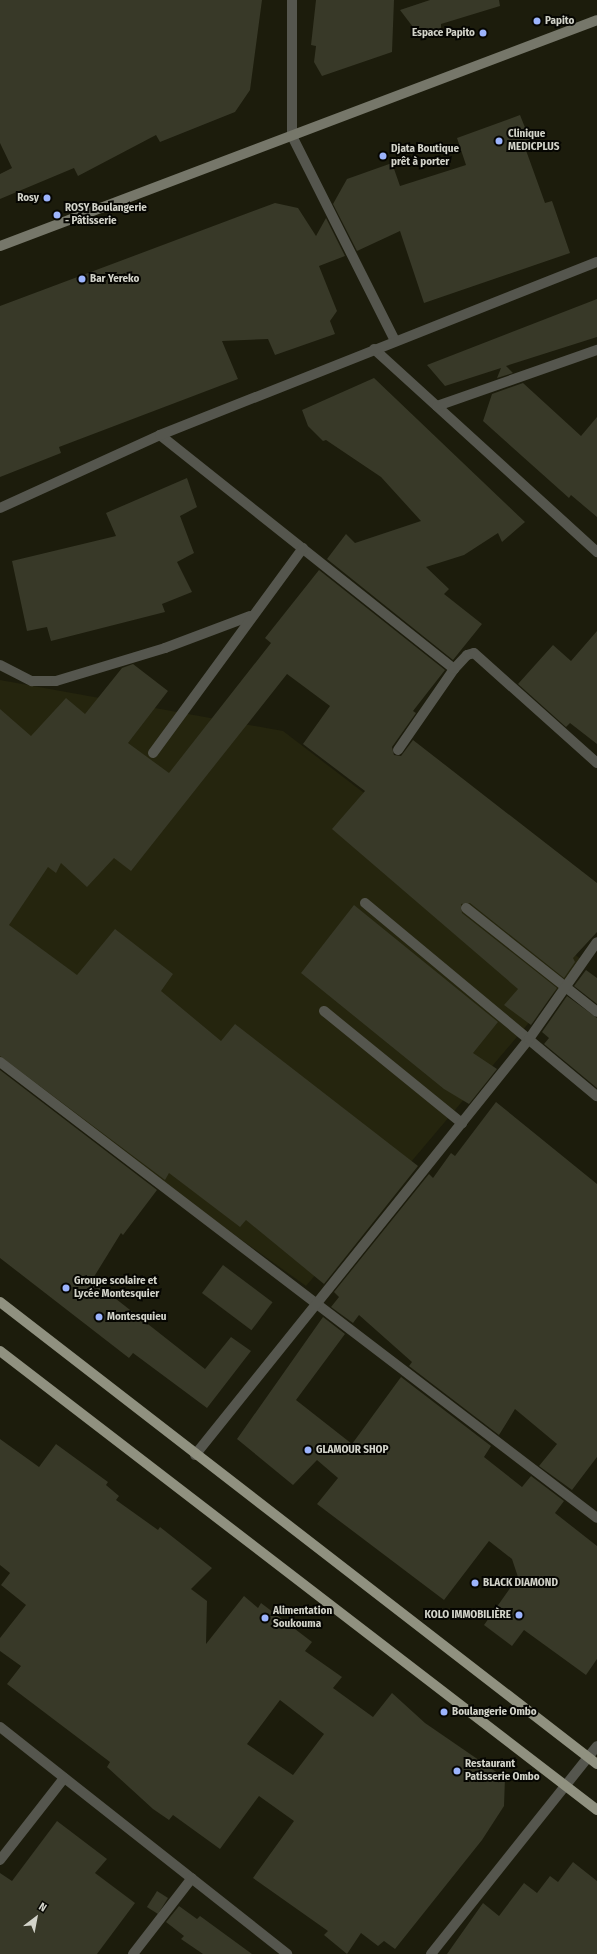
<!DOCTYPE html>
<html>
<head>
<meta charset="utf-8">
<style>
	body { margin:0 }
	#map { position:relative; width:597px; height:1954px; overflow:hidden; background:#1c1c0c; font-family:"Fira Sans Condensed",sans-serif }
	div>[style] { position:absolute }
	.built>* { inset:0; background:#25250e }
	.building>* { inset:0; background:#383928; transform-origin:0 0 }
	.street>* { height:10px; margin:-5px; padding:0 5px; transform-origin:5px; border-radius:5px; background:#55564e }
	.secondary>* { height:10px; margin:-5px; padding:0 5px; transform-origin:5px; border-radius:5px; background:#76776a }
	.primary>* { height:10px; margin:-5px; padding:0 5px; transform-origin:5px; border-radius:5px; background:#909180 }
	.dots>* { width:11px; height:11px; translate:-50% -50%; box-sizing:border-box; border:2px solid #060602; border-radius:50% }
	span { translate:-50% -50%; white-space:nowrap; text-align:center; line-height:1.15; -webkit-text-stroke:4px #060602; paint-order:stroke }
	.poi-label { font-size:11px; color:#d2d3c9; font-weight:700 }
	.left { translate:0 -50%; text-align:left }
	.right { translate:-100% -50%; text-align:right }
	.north { position:absolute; left:16px; top:1898px; width:40px; height:40px; -webkit-text-stroke:3px #060602; paint-order:stroke; rotate:32deg; font-size:11px; font-weight:700; line-height:16px; text-align:center; color:#d2d3c9 }
	.north::after { content:''; display:block; margin:auto; width:14px; height:18px; background:#d2d3c9; clip-path:polygon(50% 0,100% 100%,50% 72%,0 100%) }
</style>
</head>
<body>
<div id="map">
	<div class="built">
		<div style="clip-path:polygon(0 680px,283px 731px,582px 960px,306px 1286px,0 1067px)"></div>
	</div>
	<div class="building">
		<div style="clip-path:polygon(0 0,262px 0,250px 90px,235px 112px,160px 142px,156px 135px,78px 176px,74px 168px,0 199px,0 174px,12px 168px,0 143px)"></div>
		<div style="clip-path:polygon(316px 0,394px 0,392px 52px,322px 76px,314px 62px,316px 46px,311px 45px)"></div>
		<div style="clip-path:polygon(430px 0,499px 0,500px 6px,441px 24px,441px 33px,422px 39px,400px 10px)"></div>
		<div style="clip-path:polygon(520px 115px,530px 140px,523px 142px,545px 203px,552px 201px,570px 253px,424px 303px,400px 231px,357px 251px,333px 204px,347px 179px,392px 163px,400px 186px,466px 165px,457px 138px)"></div>
		<div style="clip-path:polygon(275px 203px,298px 208px,316px 236px,326px 218px,345px 256px,319px 266px,337px 311px,330px 321px,335px 334px,275px 355px,268px 339px,222px 341px,238px 379px,59px 447px,61px 453px,0 477px,0 306px)"></div>
		<div style="clip-path:polygon(597px 299px,597px 337px,506px 366px,513px 373px,497px 378px,501px 368px,445px 386px,427px 365px)"></div>
		<div style="clip-path:polygon(374px 378px,525px 522px,502px 542px,498px 533px,464px 555px,426px 567px,449px 589px,444px 594px,482px 624px,453px 660px,327px 559px,346px 534px,355px 543px,421px 521px,381px 477px,326px 440px,323px 441px,308px 426px,302px 410px)"></div>
		<div style="clip-path:polygon(523px 383px,581px 436px,597px 417px,597px 517px,571px 495px,569px 498px,483px 421px,492px 394px)"></div>
		<div style="clip-path:polygon(187px 478px,197px 507px,180px 516px,194px 553px,177px 562px,192px 592px,162px 604px,165px 612px,51px 641px,47px 627px,27px 631px,12px 561px,116px 536px,106px 513px)"></div>
		<div style="clip-path:polygon(319px 570px,445px 670px,413px 711px,416px 713px,392px 747px,394px 755px,401px 756px,413px 740px,597px 883px,597px 932px,573px 958px,575px 962px,564px 978px,470px 903px,461px 904px,462px 913px,557px 988px,531px 1025px,504px 1005px,518px 989px,332px 829px,365px 791px,303px 744px,330px 706px,287px 674px,131px 871px,114px 858px,87px 887px,61px 863px,56px 873px,48px 867px,9px 925px,77px 975px,115px 929px,173px 974px,161px 991px,221px 1041px,235px 1024px,418px 1166px,324px 1284px,246px 1220px,240px 1227px,169px 1173px,165px 1180px,0 1056px,0 709px,31px 736px,66px 698px,85px 714px,122px 668px,133px 664px,168px 691px,128px 743px,169px 773px,271px 643px,265px 638px)"></div>
		<div style="clip-path:polygon(597px 631px,597px 744px,570px 723px,566px 727px,518px 684px,553px 645px,571px 661px)"></div>
		<div style="clip-path:polygon(354px 905px,498px 1022px,473px 1053px,497px 1069px,469px 1104px,444px 1089px,301px 973px)"></div>
		<div style="clip-path:polygon(586px 970px,597px 978px,597px 1004px,574px 986px)"></div>
		<div style="clip-path:polygon(567px 996px,597px 1018px,597px 1088px,544px 1044px,549px 1038px,542px 1032px)"></div>
		<div style="clip-path:polygon(0 1070px,157px 1190px,123px 1235px,121px 1233px,92px 1280px,205px 1369px,231px 1337px,251px 1351px,207px 1408px,133px 1353px,129px 1358px,0 1258px)"></div>
		<div style="clip-path:polygon(496px 1102px,597px 1184px,597px 1457px,572px 1490px,539px 1466px,557px 1444px,515px 1409px,499px 1435px,409px 1366px,412px 1362px,359px 1315px,353px 1323px,331px 1307px,339px 1297px,334px 1292px,429px 1174px,433px 1178px,451px 1153px,455px 1156px)"></div>
		<div style="left:223px;top:1265px;width:62px;height:35px;rotate:37deg"></div>
		<div style="clip-path:polygon(323px 1317px,345px 1334px,296px 1400px,352px 1444px,401px 1377px,491px 1446px,484px 1457px,522px 1487px,531px 1476px,564px 1501px,555px 1513px,597px 1546px,597px 1659px,586px 1675px,524px 1630px,512px 1646px,484px 1625px,518px 1577px,512px 1559px,489px 1541px,444px 1600px,317px 1504px,338px 1478px,317px 1460px,293px 1485px,237px 1439px)"></div>
		<div style="clip-path:polygon(evenodd,0 1439px,39px 1467px,56px 1444px,108px 1482px,106px 1485px,119px 1496px,116px 1500px,158px 1530px,160px 1527px,212px 1568px,191px 1589px,207px 1601px,206px 1644px,244px 1596px,258px 1608px,261px 1603px,312px 1642px,305px 1651px,342px 1677px,333px 1688px,373px 1717px,392px 1693px,425px 1723px,505px 1778px,504px 1806px,482px 1840px,395px 1949px,384px 1941px,378px 1946px,361px 1933px,347px 1954px,324px 1935px,328px 1931px,253px 1878px,294px 1821px,259px 1796px,220px 1849px,173px 1815px,169px 1820px,153px 1809px,107px 1767px,110px 1762px,7px 1684px,21px 1666px,0 1651px,0 1638px,26px 1605px,1px 1585px,10px 1573px,0 1565px,0 1439px,280px 1700px,324px 1734px,293px 1775px,247px 1744px,280px 1700px)"></div>
		<div style="clip-path:polygon(57px 1821px,107px 1859px,95px 1873px,135px 1903px,97px 1954px,0 1954px,0 1873px,12px 1881px)"></div>
		<div style="clip-path:polygon(573px 1862px,597px 1881px,597px 1954px,447px 1954px,483px 1903px,499px 1916px,524px 1883px,537px 1893px,550px 1876px,558px 1882px)"></div>
		<div style="left:157px;top:1891px;width:13px;height:19px;rotate:32deg"></div>
		<div style="clip-path:polygon(179px 1906px,197px 1919px,200px 1916px,252px 1954px,203px 1954px,181px 1939px,184px 1936px,166px 1922px)"></div>
	</div>
	<div class="street">
		<div style="left:292px;top:0;width:136px;rotate:90deg"></div>
		<div style="left:292px;top:136px;width:229px;rotate:63.3deg"></div>
		<div style="left:374px;top:349px;width:302px;rotate:42.3deg"></div>
		<div style="left:437px;top:406px;width:170px;rotate:-19.3deg"></div>
		<div style="left:160px;top:435px;width:376px;rotate:38.5deg"></div>
		<div style="left:0;top:508px;width:176px;rotate:-24.5deg"></div>
		<div style="left:160px;top:435px;width:470px;rotate:-21.6deg"></div>
		<div style="left:0;top:665px;width:36px;rotate:27deg"></div>
		<div style="left:32px;top:681px;width:24px"></div>
		<div style="left:56px;top:681px;width:114px;rotate:-16.8deg"></div>
		<div style="left:165px;top:648px;width:91px;rotate:-20.6deg"></div>
		<div style="left:398px;top:750px;width:98px;rotate:-55.3deg"></div>
		<div style="left:454px;top:669px;width:19px;rotate:-47deg"></div>
		<div style="left:467px;top:655px;width:7px;rotate:-16deg"></div>
		<div style="left:474px;top:653px;width:165px;rotate:41.8deg"></div>
		<div style="left:153px;top:753px;width:254px;rotate:-53.8deg"></div>
		<div style="left:365px;top:903px;width:302px;rotate:39.8deg"></div>
		<div style="left:466px;top:908px;width:167px;rotate:38.4deg"></div>
		<div style="left:324px;top:1011px;width:178px;rotate:39.1deg"></div>
		<div style="left:0;top:1062px;width:751px;rotate:37.37deg"></div>
		<div style="left:195px;top:1455px;width:533px;rotate:-51.24deg"></div>
		<div style="left:529px;top:1039px;width:118px;rotate:-55deg"></div>
		<div style="left:0;top:1727px;width:366px;rotate:38.3deg"></div>
		<div style="left:0;top:1860px;width:104px;rotate:-52deg"></div>
		<div style="left:133px;top:1954px;width:96px;rotate:-52.2deg"></div>
		<div style="left:431px;top:1954px;width:266px;rotate:-51.4deg"></div>
	</div>
	<div class="secondary">
		<div style="left:0;top:246px;width:638px;rotate:-20.73deg"></div>
	</div>
	<div class="primary">
		<div style="left:0;top:1302px;width:755px;rotate:37.74deg"></div>
		<div style="left:0;top:1351px;width:753px;rotate:37.55deg"></div>
	</div>
	<div class="dots">
		<div style="left:537px;top:21px;background:#9cb4fd"></div>
		<div style="left:483px;top:33px;background:#9cb4fd"></div>
		<div style="left:499px;top:141px;background:#9cb4fd"></div>
		<div style="left:383px;top:156px;background:#9cb4fd"></div>
		<div style="left:47px;top:198px;background:#9cb4fd"></div>
		<div style="left:57px;top:215px;background:#9cb4fd"></div>
		<div style="left:82px;top:279px;background:#9cb4fd"></div>
		<div style="left:66px;top:1288px;background:#9cb4fd"></div>
		<div style="left:99px;top:1317px;background:#9cb4fd"></div>
		<div style="left:308px;top:1450px;background:#9cb4fd"></div>
		<div style="left:475px;top:1583px;background:#9cb4fd"></div>
		<div style="left:519px;top:1615px;background:#9cb4fd"></div>
		<div style="left:265px;top:1618px;background:#9cb4fd"></div>
		<div style="left:444px;top:1712px;background:#9cb4fd"></div>
		<div style="left:457px;top:1771px;background:#9cb4fd"></div>
	</div>
	<div class="poi-label">
		<span class="left" style="left:545px;top:21px">Papito</span>
		<span class="right" style="left:475px;top:33px">Espace Papito</span>
		<span class="left" style="left:508px;top:141px">Clinique<br>MEDICPLUS</span>
		<span class="left" style="left:391px;top:156px">Djata Boutique<br>prêt à porter</span>
		<span class="right" style="left:39px;top:198px">Rosy</span>
		<span class="left" style="left:65px;top:215px">ROSY Boulangerie<br>- Pâtisserie</span>
		<span class="left" style="left:90px;top:279px">Bar Yereko</span>
		<span class="left" style="left:74px;top:1288px">Groupe scolaire et<br>Lycée Montesquier</span>
		<span class="left" style="left:107px;top:1317px">Montesquieu</span>
		<span class="left" style="left:316px;top:1450px">GLAMOUR SHOP</span>
		<span class="left" style="left:483px;top:1583px">BLACK DIAMOND</span>
		<span class="left" style="left:273px;top:1618px">Alimentation<br>Soukouma</span>
		<span class="right" style="left:511px;top:1615px">KOLO IMMOBILIÈRE</span>
		<span class="left" style="left:452px;top:1712px">Boulangerie Ombo</span>
		<span class="left" style="left:465px;top:1771px">Restaurant<br>Patisserie Ombo</span>
	</div>
	<div class="north">N</div>
</div>
</body>
</html>
